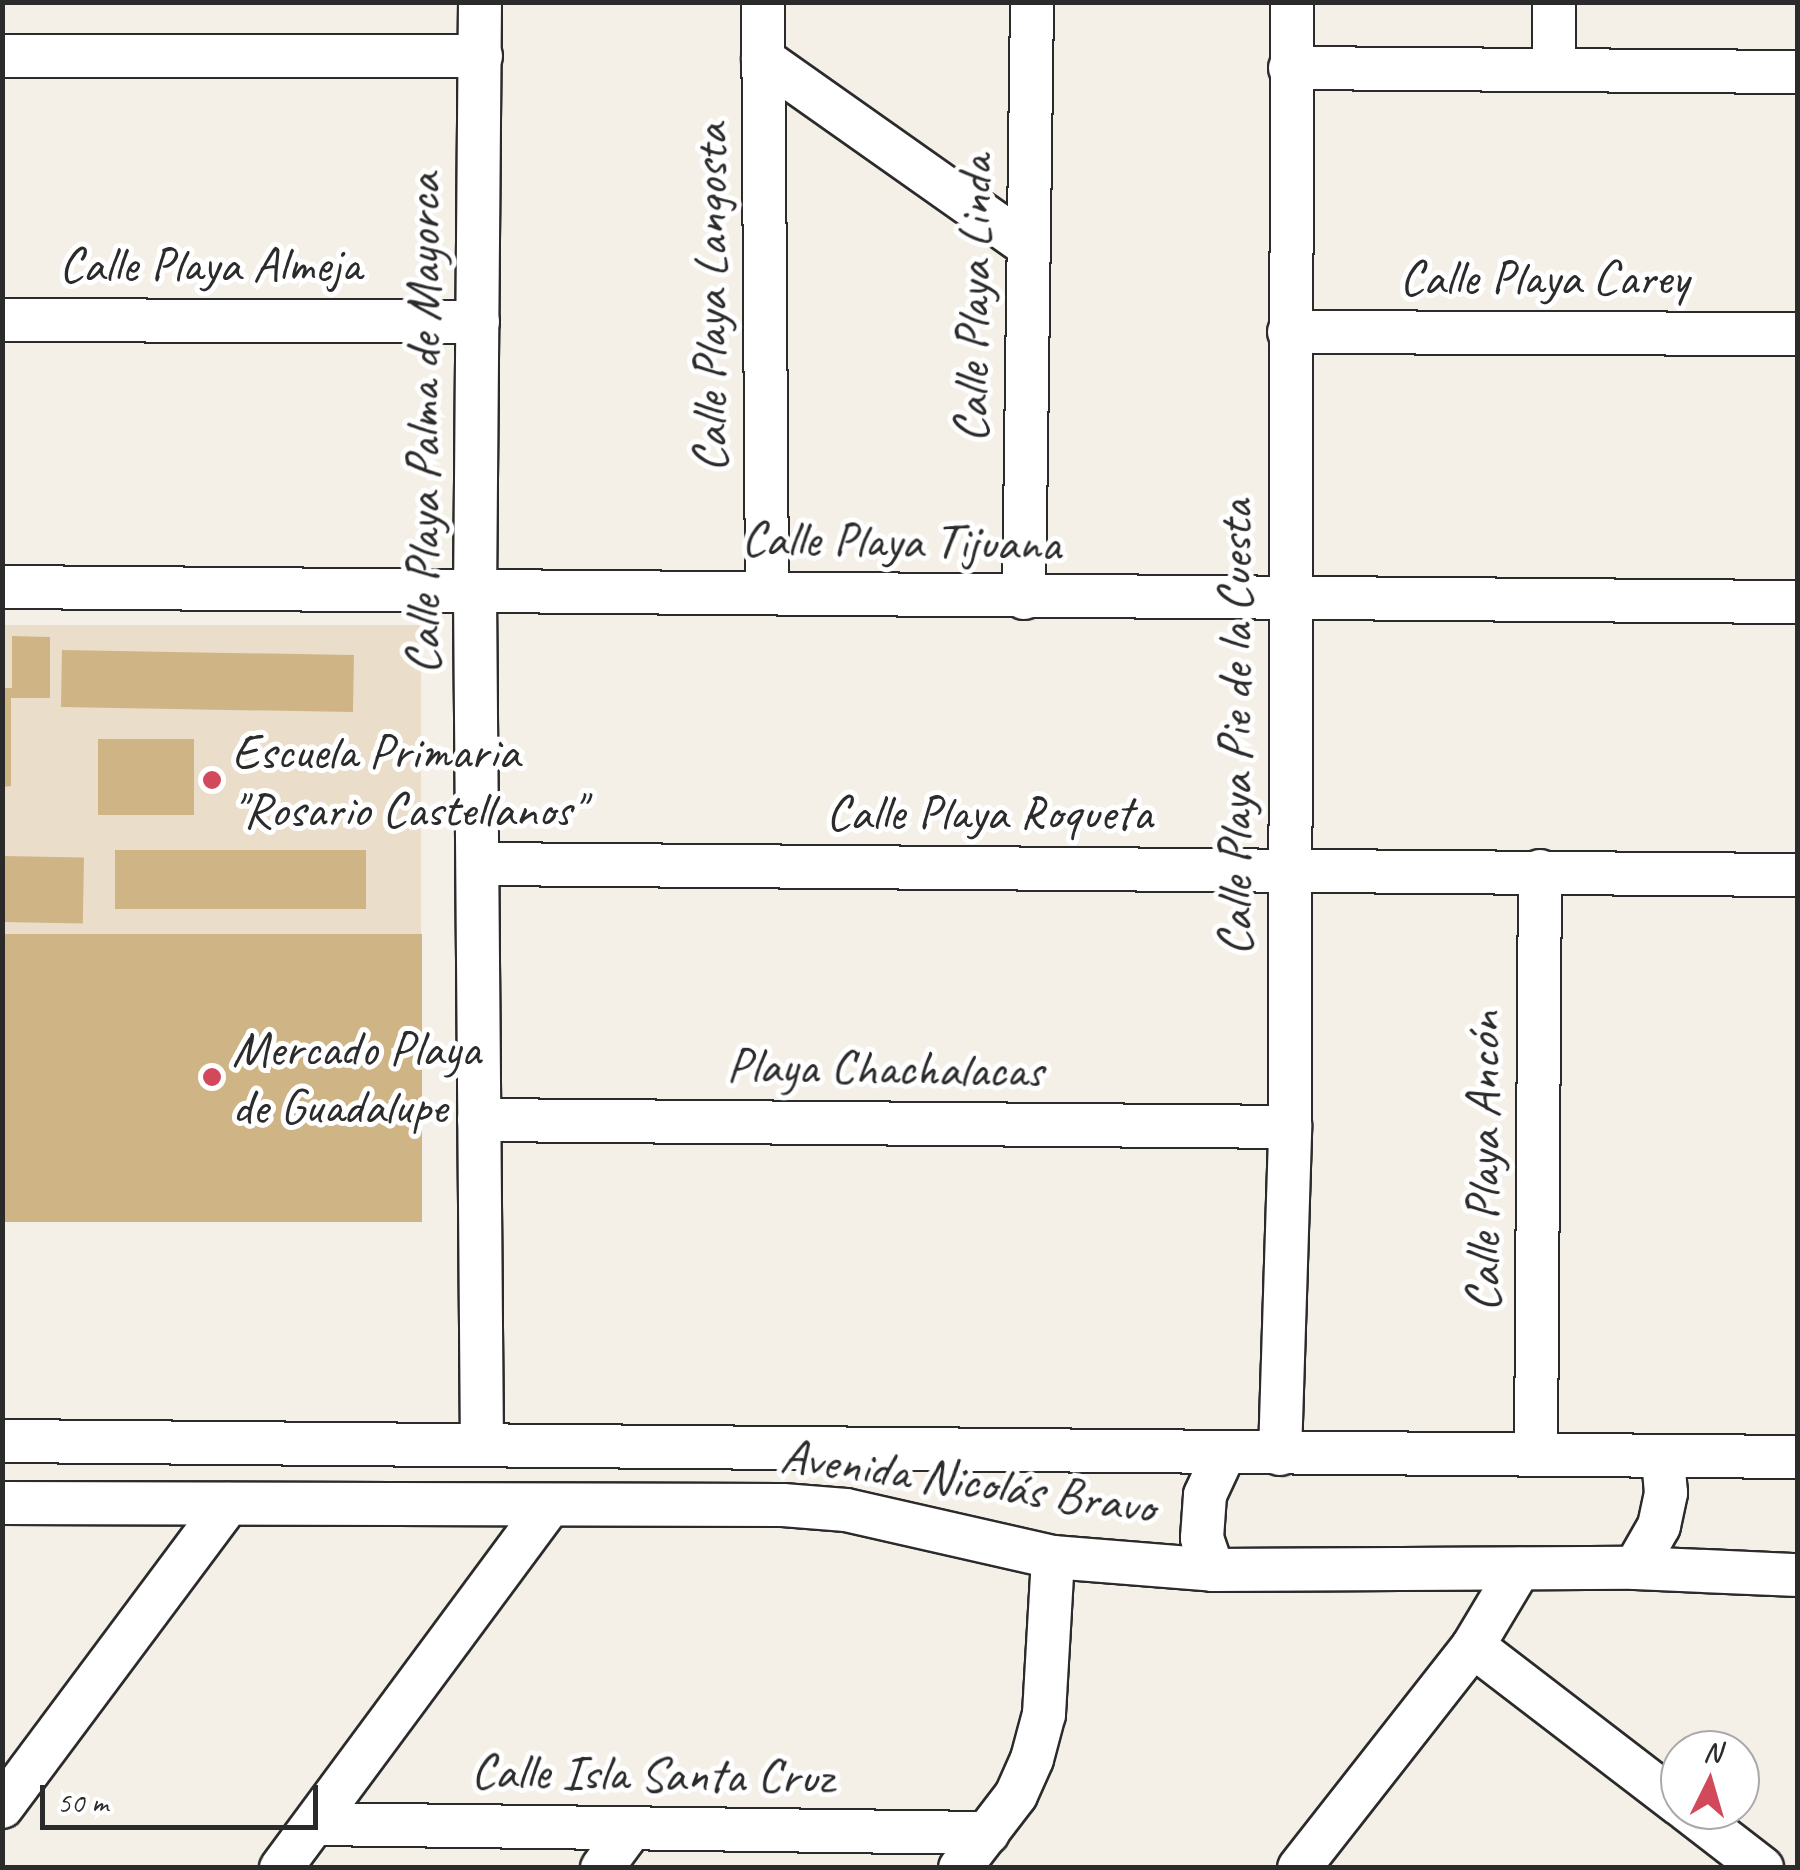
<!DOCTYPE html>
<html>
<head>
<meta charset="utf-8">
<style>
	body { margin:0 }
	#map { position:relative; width:1800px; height:1870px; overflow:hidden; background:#f5f0e7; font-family:Caveat,sans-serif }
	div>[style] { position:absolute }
	.built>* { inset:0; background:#eadeca; transform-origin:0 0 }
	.building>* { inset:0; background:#cfb585; transform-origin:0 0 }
	.roads { filter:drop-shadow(2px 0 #2b2b2b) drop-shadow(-2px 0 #2b2b2b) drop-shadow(0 2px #2b2b2b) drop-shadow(0 -2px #2b2b2b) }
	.minor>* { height:42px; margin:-21px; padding:0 21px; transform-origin:21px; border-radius:21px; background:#fff }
	.dots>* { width:28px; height:28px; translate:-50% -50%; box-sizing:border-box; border:5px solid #fff; border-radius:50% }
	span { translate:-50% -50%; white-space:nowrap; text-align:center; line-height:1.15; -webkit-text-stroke:10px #fff; paint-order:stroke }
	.street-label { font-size:50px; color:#2b2b2b }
	.poi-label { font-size:50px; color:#2b2b2b }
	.left { translate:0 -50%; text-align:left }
	.frame { position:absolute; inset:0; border:5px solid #2b2b2b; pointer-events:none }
	.north { position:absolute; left:1660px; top:1730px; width:100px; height:100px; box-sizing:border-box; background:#fff; border:2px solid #aaa; border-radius:50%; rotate:5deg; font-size:28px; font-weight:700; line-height:40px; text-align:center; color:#2b2b2b }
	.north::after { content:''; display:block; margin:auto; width:35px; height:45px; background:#d1495b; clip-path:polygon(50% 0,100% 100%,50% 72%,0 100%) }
	.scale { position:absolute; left:40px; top:1785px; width:278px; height:45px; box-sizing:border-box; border:5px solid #2b2b2b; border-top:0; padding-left:12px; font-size:30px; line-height:35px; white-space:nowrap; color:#2b2b2b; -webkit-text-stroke:8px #fff; paint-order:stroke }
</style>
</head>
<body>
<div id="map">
	<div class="built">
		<div style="left:3px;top:625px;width:418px;height:310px"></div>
	</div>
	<div class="building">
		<div style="clip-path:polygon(12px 636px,50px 637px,50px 698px,11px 698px,11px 786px,2px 787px,2px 688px,12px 688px)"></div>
		<div style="left:62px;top:650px;width:292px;height:57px;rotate:1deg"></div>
		<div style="left:98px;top:739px;width:96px;height:76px"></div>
		<div style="left:115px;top:850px;width:251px;height:59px"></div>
		<div style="left:2px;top:856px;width:82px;height:66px;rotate:1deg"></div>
		<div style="left:422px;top:934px;width:288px;height:420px;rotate:90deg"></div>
	</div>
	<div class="roads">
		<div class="minor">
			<div style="left:480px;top:2px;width:592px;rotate:90.48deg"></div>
			<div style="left:475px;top:594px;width:851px;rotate:89.53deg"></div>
			<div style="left:763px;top:2px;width:591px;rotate:89.61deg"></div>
			<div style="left:2px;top:56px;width:479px"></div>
			<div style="left:763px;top:59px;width:324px;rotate:35.2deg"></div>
			<div style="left:1290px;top:68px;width:508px;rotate:0.45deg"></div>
			<div style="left:1554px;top:68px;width:66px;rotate:-90deg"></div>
			<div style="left:2px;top:320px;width:476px;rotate:0.2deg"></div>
			<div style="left:1289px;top:332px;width:509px;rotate:0.23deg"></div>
			<div style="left:2px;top:587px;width:1796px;rotate:0.48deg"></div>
			<div style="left:1024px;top:598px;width:596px;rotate:-89.23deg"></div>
			<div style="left:480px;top:864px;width:1318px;rotate:0.48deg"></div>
			<div style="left:479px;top:1120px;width:811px;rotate:0.49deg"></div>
			<div style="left:2px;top:1441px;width:1796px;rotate:0.51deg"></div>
			<div style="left:1280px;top:1454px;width:327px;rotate:-88.2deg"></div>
			<div style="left:1290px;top:1127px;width:1125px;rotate:-89.9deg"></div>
			<div style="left:1536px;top:1454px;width:583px;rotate:-89.61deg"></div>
			<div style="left:2px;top:1503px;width:781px;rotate:0.15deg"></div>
			<div style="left:783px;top:1505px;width:63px;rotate:4.5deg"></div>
			<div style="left:846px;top:1510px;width:212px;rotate:12.8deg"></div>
			<div style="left:1053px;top:1557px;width:161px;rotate:4.6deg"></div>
			<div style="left:1213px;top:1570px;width:422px;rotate:-0.3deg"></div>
			<div style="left:1635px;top:1568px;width:163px;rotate:2.5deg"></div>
			<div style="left:1635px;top:1568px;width:48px;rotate:-60.3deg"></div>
			<div style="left:1659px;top:1526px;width:34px;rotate:-78deg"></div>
			<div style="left:1666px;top:1493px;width:35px;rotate:-95deg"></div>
			<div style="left:1213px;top:1570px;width:34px;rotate:-109deg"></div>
			<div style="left:1202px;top:1538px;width:43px;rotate:-86deg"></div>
			<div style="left:1205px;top:1495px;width:47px;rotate:-65.1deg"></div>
			<div style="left:1473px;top:1646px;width:261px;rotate:37.5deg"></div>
			<div style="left:2px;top:1807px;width:378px;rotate:-53.3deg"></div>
			<div style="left:1687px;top:1810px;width:95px;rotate:37.7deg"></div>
			<div style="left:315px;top:1824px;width:673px;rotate:0.77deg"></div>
			<div style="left:281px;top:1868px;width:448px;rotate:-53.5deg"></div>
			<div style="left:602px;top:1868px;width:47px;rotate:-53.6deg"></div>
			<div style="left:960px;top:1868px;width:92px;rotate:-52.5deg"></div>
			<div style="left:1016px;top:1795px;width:39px;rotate:-66deg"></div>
			<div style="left:1032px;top:1759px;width:47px;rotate:-75.1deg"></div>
			<div style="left:1044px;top:1714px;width:157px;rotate:-86.7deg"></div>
			<div style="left:1299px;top:1868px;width:282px;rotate:-51.9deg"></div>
			<div style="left:1473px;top:1646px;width:90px;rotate:-59.1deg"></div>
		</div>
	</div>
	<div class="dots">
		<div style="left:212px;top:780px;background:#d1495b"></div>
		<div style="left:212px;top:1077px;background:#d1495b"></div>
	</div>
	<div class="street-label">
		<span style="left:210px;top:265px">Calle Playa Almeja</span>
		<span style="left:1544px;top:278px">Calle Playa Carey</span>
		<span style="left:710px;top:298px;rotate:-90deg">Calle Playa Langosta</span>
		<span style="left:973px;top:299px;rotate:-89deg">Calle Playa Linda</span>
		<span style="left:423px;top:424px;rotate:-90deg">Calle Playa Palma de Mayorca</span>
		<span style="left:901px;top:541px;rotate:1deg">Calle Playa Tijuana</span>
		<span style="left:1235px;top:728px;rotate:-90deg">Calle Playa Pie de la Cuesta</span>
		<span style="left:989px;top:813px">Calle Playa Roqueta</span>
		<span style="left:885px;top:1068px;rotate:1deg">Playa Chachalacas</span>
		<span style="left:1483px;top:1162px;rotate:-90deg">Calle Playa Ancón</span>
		<span style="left:968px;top:1481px;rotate:8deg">Avenida Nicolás Bravo</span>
		<span style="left:652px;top:1774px;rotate:1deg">Calle Isla Santa Cruz</span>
	</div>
	<div class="poi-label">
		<span class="left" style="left:232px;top:780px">Escuela Primaria<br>"Rosario Castellanos"</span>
		<span class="left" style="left:232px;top:1077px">Mercado Playa<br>de Guadalupe</span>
	</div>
	<div class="frame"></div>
	<div class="north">N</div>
	<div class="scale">50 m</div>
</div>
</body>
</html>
